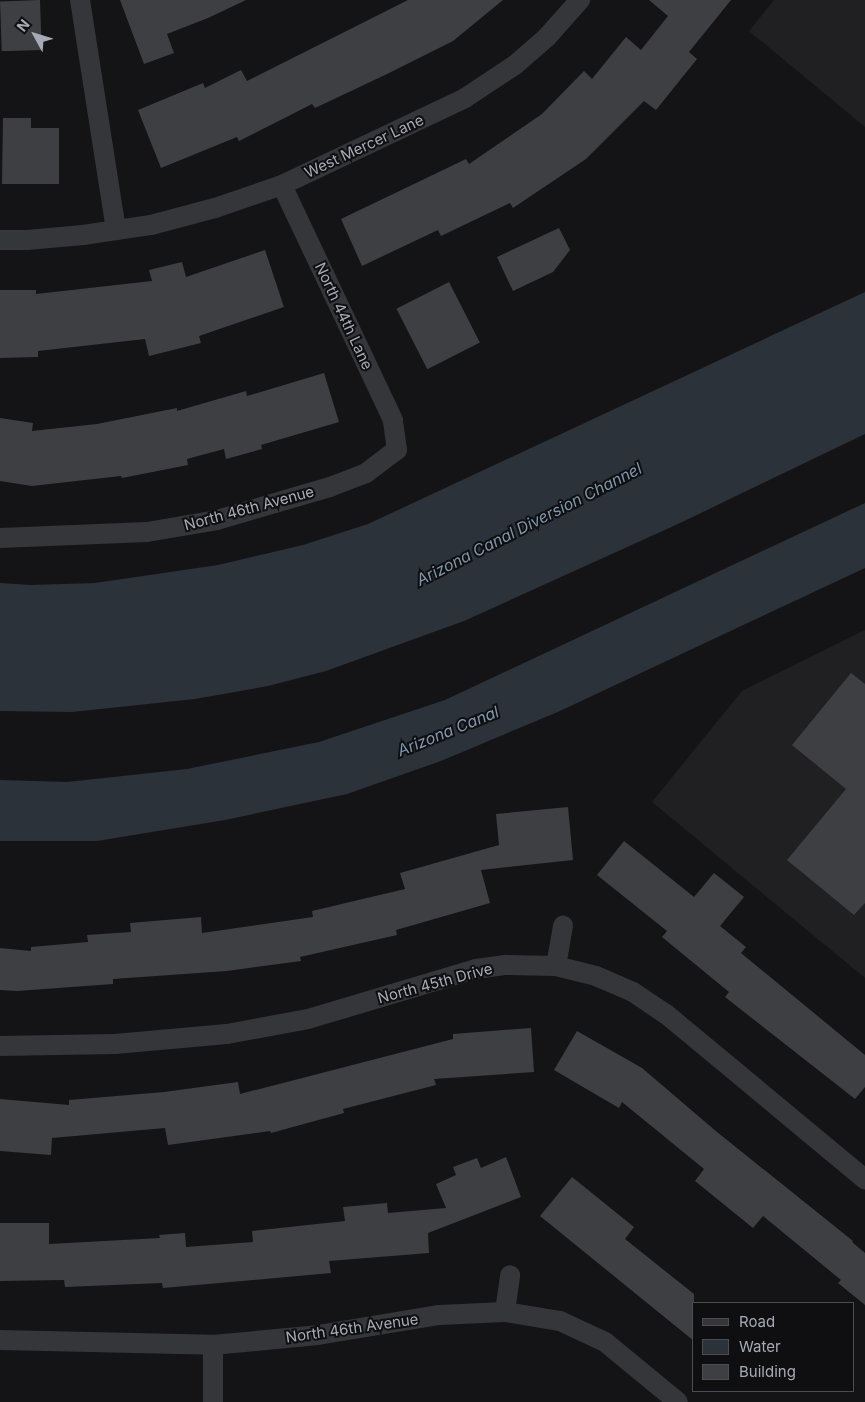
<!DOCTYPE html>
<html>
<head>
<meta charset="utf-8">
<style>
	body { margin:0 }
	#map { position:relative; width:865px; height:1402px; overflow:hidden; background:#141416; font-family:Inter,sans-serif }
	div>[style] { position:absolute }
	.built>* { inset:0; background:#202023 }
	.water>* { inset:0; background:#2b3239 }
	.building>* { inset:0; background:#3e3f43; transform-origin:0 0 }
	.minor>* { height:20px; margin:-10px; padding:0 10px; transform-origin:10px; border-radius:10px; background:#35363a }
	span { translate:-50% -50%; white-space:nowrap; text-align:center; line-height:1.15; -webkit-text-stroke:4px #0f0f11; paint-order:stroke }
	.street-label { font-size:15px; color:#a7abb5 }
	.water-label { font-size:16px; color:#7f98ae; font-style:italic }
	.legend { position:absolute; left:692px; top:1302px; width:162px; height:90px; box-sizing:border-box; background:#0f0f11; border:1px solid #4c4d53; margin:0; padding:6px 9px; list-style:none; font-size:15px; color:#a7abb5 }
	.legend li { display:flex; align-items:center; gap:10px; height:25px }
	.legend b { width:25px; border:1px solid #4c4d53 }
	.north { position:absolute; left:10px; top:10px; width:50px; height:50px; -webkit-text-stroke:4px #0f0f11; paint-order:stroke; rotate:309deg; font-size:14px; font-weight:700; line-height:20px; text-align:center; color:#a7abb5 }
	.north::after { content:''; display:block; margin:auto; width:18px; height:22px; background:#a7abb5; clip-path:polygon(50% 0,100% 100%,50% 72%,0 100%) }
</style>
</head>
<body>
<div id="map">
	<div class="built">
		<div style="clip-path:polygon(774px 0,865px 0,865px 127px,749px 31px)"></div>
		<div style="clip-path:polygon(865px 630px,865px 978px,652px 802px,742px 691px)"></div>
	</div>
	<div class="water">
		<div style="clip-path:polygon(865px 292px,865px 434px,678px 524px,464px 621px,326px 671px,268px 686px,195px 699px,72px 712px,0 711px,0 583px,30px 585px,95px 583px,218px 565px,303px 545px,368px 524px)"></div>
		<div style="clip-path:polygon(865px 503px,865px 568px,560px 711px,441px 761px,347px 794px,225px 820px,97px 841px,0 841px,0 780px,67px 782px,187px 769px,319px 742px,445px 700px)"></div>
	</div>
	<div class="building">
		<div style="left:40px;top:0;width:50px;height:40px;rotate:88deg"></div>
		<div style="clip-path:polygon(120px 0,246px 0,208px 18px,167px 34px,174px 53px,144px 64px)"></div>
		<div style="clip-path:polygon(408px 0,503px 0,453px 41px,385px 75px,315px 108px,312px 104px,239px 141px,237px 137px,161px 168px,138px 110px,203px 83px,205px 88px,241px 70px,247px 81px)"></div>
		<div style="clip-path:polygon(649px 0,731px 0,689px 52px,697px 59px,656px 110px,644px 101px,586px 159px,513px 208px,510px 203px,441px 236px,438px 230px,362px 266px,341px 219px,466px 159px,469px 164px,542px 114px,584px 71px,592px 79px,626px 37px,641px 50px,668px 16px)"></div>
		<div style="clip-path:polygon(3px 118px,31px 118px,31px 128px,59px 128px,59px 184px,2px 184px)"></div>
		<div style="clip-path:polygon(559px 228px,570px 250px,553px 272px,513px 291px,497px 257px)"></div>
		<div style="clip-path:polygon(265px 250px,284px 307px,199px 336px,201px 343px,149px 356px,145px 339px,38px 351px,38px 357px,0 358px,0 290px,36px 290px,36px 294px,152px 281px,149px 270px,182px 262px,186px 277px)"></div>
		<div style="left:449px;top:282px;width:68px;height:59px;rotate:63deg"></div>
		<div style="clip-path:polygon(324px 373px,339px 422px,261px 445px,262px 449px,226px 459px,224px 449px,187px 459px,188px 465px,122px 478px,121px 476px,32px 486px,0 481px,0 418px,33px 423px,32px 431px,97px 424px,177px 408px,177px 411px,246px 391px,247px 396px)"></div>
		<div style="clip-path:polygon(851px 673px,865px 684px,865px 903px,854px 915px,787px 860px,846px 789px,792px 745px)"></div>
		<div style="clip-path:polygon(568px 807px,573px 860px,481px 870px,490px 903px,396px 930px,397px 935px,300px 957px,301px 961px,227px 971px,113px 979px,113px 984px,17px 991px,0 990px,0 948px,31px 951px,31px 947px,88px 942px,87px 935px,131px 932px,130px 923px,201px 917px,202px 933px,313px 917px,312px 911px,405px 889px,400px 873px,499px 845px,496px 814px)"></div>
		<div style="clip-path:polygon(624px 841px,694px 897px,714px 873px,744px 897px,720px 926px,746px 947px,741px 953px,865px 1055px,865px 1087px,855px 1099px,725px 997px,729px 992px,662px 937px,667px 931px,597px 875px)"></div>
		<div style="clip-path:polygon(531px 1028px,534px 1072px,434px 1079px,436px 1085px,343px 1109px,344px 1113px,271px 1133px,270px 1131px,168px 1145px,165px 1128px,52px 1138px,51px 1155px,0 1151px,0 1099px,69px 1105px,69px 1100px,164px 1092px,238px 1082px,240px 1094px,453px 1039px,453px 1034px)"></div>
		<div style="clip-path:polygon(577px 1031px,642px 1068px,717px 1132px,853px 1241px,852px 1242px,865px 1253px,865px 1305px,838px 1283px,841px 1280px,763px 1216px,753px 1228px,695px 1181px,704px 1169px,622px 1102px,619px 1108px,554px 1070px)"></div>
		<div style="clip-path:polygon(506px 1157px,521px 1197px,428px 1233px,429px 1253px,329px 1261px,331px 1273px,163px 1288px,162px 1283px,65px 1287px,64px 1280px,0 1281px,0 1223px,49px 1223px,49px 1244px,160px 1238px,159px 1235px,185px 1233px,186px 1247px,253px 1242px,252px 1231px,345px 1221px,343px 1207px,387px 1203px,388px 1213px,446px 1208px,436px 1184px,456px 1175px,453px 1167px,477px 1158px,481px 1168px)"></div>
		<div style="clip-path:polygon(572px 1177px,634px 1227px,625px 1239px,694px 1294px,694px 1341px,540px 1216px)"></div>
	</div>
	<div class="minor">
		<div style="left:80px;top:0;width:233px;rotate:81.1deg"></div>
		<div style="left:0;top:240px;width:27px"></div>
		<div style="left:27px;top:240px;width:56px;rotate:-5.1deg"></div>
		<div style="left:83px;top:235px;width:69px;rotate:-8.4deg"></div>
		<div style="left:151px;top:225px;width:66px;rotate:-14.9deg"></div>
		<div style="left:215px;top:208px;width:71px;rotate:-18.9deg"></div>
		<div style="left:282px;top:185px;width:203px;rotate:-25.4deg"></div>
		<div style="left:465px;top:98px;width:60px;rotate:-33.4deg"></div>
		<div style="left:515px;top:65px;width:43px;rotate:-41.2deg"></div>
		<div style="left:547px;top:37px;width:50px;rotate:-48.3deg"></div>
		<div style="left:0;top:538px;width:147px;rotate:-2.3deg"></div>
		<div style="left:147px;top:532px;width:71px;rotate:-9.7deg"></div>
		<div style="left:217px;top:520px;width:118px;rotate:-16.3deg"></div>
		<div style="left:330px;top:487px;width:39px;rotate:-21deg"></div>
		<div style="left:366px;top:473px;width:39px;rotate:-37deg"></div>
		<div style="left:397px;top:450px;width:30px;rotate:-98deg"></div>
		<div style="left:393px;top:420px;width:260px;rotate:-115.3deg"></div>
		<div style="left:556px;top:966px;width:41px;rotate:-80.1deg"></div>
		<div style="left:0;top:1046px;width:115px;rotate:-1deg"></div>
		<div style="left:115px;top:1044px;width:112px;rotate:-5.1deg"></div>
		<div style="left:227px;top:1034px;width:82px;rotate:-10.5deg"></div>
		<div style="left:308px;top:1019px;width:175px;rotate:-16.6deg"></div>
		<div style="left:476px;top:969px;width:30px;rotate:-8deg"></div>
		<div style="left:506px;top:965px;width:50px;rotate:1.1deg"></div>
		<div style="left:556px;top:966px;width:41px;rotate:14deg"></div>
		<div style="left:596px;top:976px;width:40px;rotate:23.4deg"></div>
		<div style="left:633px;top:992px;width:40px;rotate:34deg"></div>
		<div style="left:666px;top:1014px;width:259px;rotate:39.7deg"></div>
		<div style="left:505px;top:1312px;width:37px;rotate:-82deg"></div>
		<div style="left:0;top:1340px;width:213px;rotate:1.3deg"></div>
		<div style="left:213px;top:1345px;width:105px;rotate:-5.4deg"></div>
		<div style="left:318px;top:1335px;width:123px;rotate:-9.4deg"></div>
		<div style="left:439px;top:1315px;width:66px;rotate:-2.6deg"></div>
		<div style="left:505px;top:1312px;width:56px;rotate:9.3deg"></div>
		<div style="left:560px;top:1321px;width:50px;rotate:25deg"></div>
		<div style="left:605px;top:1342px;width:94px;rotate:39.4deg"></div>
		<div style="left:213px;top:1402px;width:57px;rotate:-90deg"></div>
	</div>
	<div class="street-label">
		<span style="left:364px;top:146px;rotate:-25deg">West Mercer Lane</span>
		<span style="left:344px;top:316px;rotate:65deg">North 44th Lane</span>
		<span style="left:249px;top:508px;rotate:-15deg">North 46th Avenue</span>
		<span style="left:435px;top:983px;rotate:-15deg">North 45th Drive</span>
		<span style="left:352px;top:1328px;rotate:-8deg">North 46th Avenue</span>
	</div>
	<div class="water-label">
		<span style="left:529px;top:524px;rotate:-27deg">Arizona Canal Diversion Channel</span>
		<span style="left:448px;top:731px;rotate:-22deg">Arizona Canal</span>
	</div>
	<ul class="legend">
	<li><b style="height:6px;background:#35363a"></b>Road</li>
	<li><b style="height:14px;background:#2b3239"></b>Water</li>
	<li><b style="height:14px;background:#3e3f43"></b>Building</li>
	</ul>
	<div class="north">N</div>
</div>
</body>
</html>
